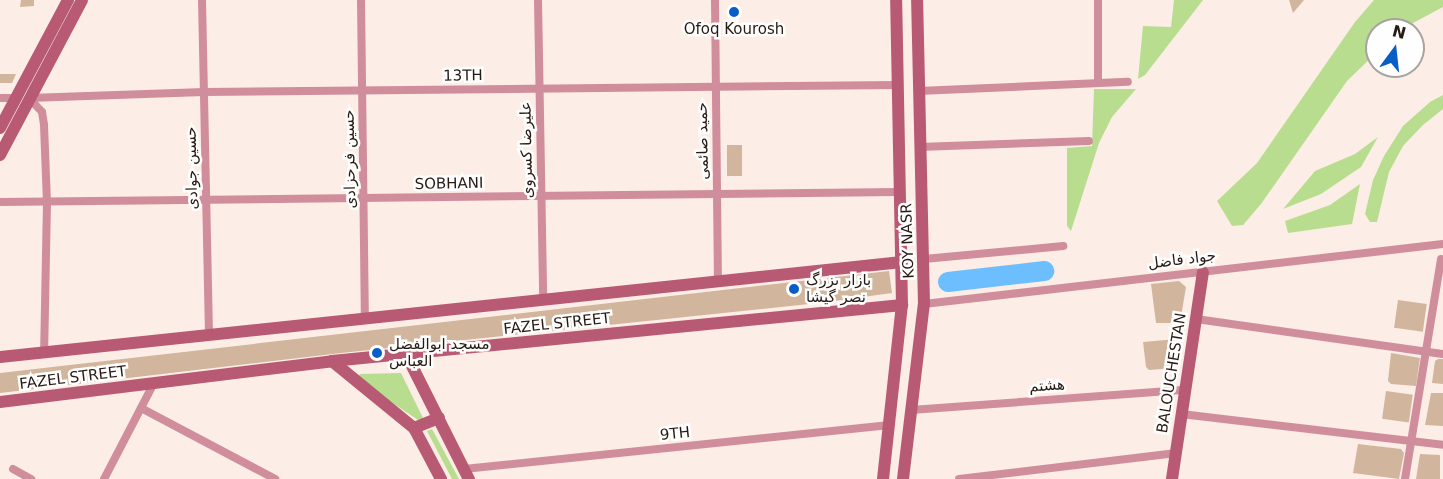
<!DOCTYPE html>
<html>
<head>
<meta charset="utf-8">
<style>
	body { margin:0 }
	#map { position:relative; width:1443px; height:479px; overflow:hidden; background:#fceee6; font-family:"DejaVu Sans","Noto Sans Arabic",sans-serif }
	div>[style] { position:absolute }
	.green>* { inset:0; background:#b9dd8f }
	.river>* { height:20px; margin:-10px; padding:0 10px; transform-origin:10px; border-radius:10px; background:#6dbeff }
	.building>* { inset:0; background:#d1b59d; transform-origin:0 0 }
	.street>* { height:8px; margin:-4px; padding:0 4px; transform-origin:4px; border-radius:4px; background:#d08d9c }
	.secondary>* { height:12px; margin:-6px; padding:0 6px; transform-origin:6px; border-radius:6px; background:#b95a74 }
	.dots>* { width:16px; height:16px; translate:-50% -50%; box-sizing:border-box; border:3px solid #fefefe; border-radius:50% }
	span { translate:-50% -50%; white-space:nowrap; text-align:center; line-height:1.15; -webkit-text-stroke:5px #fefefe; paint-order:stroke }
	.poi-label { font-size:15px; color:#261a13 }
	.left { translate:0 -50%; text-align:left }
	.street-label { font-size:15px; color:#261a13 }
	.north { position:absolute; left:1365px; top:18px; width:60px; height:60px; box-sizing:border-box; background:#fefefe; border:2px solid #a8a3a0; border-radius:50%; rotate:15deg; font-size:16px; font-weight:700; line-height:24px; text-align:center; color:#261a13 }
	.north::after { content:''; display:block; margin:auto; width:21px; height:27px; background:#075ec7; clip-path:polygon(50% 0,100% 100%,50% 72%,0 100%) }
</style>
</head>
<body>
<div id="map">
	<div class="green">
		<div style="clip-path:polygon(1174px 0,1203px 0,1145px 75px,1138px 79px,1143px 26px,1171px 27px)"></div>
		<div style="clip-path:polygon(1374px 0,1443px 0,1443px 7px,1400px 30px,1377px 30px,1377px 52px,1347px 81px,1261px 204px,1243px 225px,1232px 226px,1217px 201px,1257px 163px,1355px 22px)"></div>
		<div style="clip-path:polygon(1094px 89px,1136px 89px,1112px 117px,1099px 143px,1071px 231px,1067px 226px,1067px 148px,1092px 146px)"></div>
		<div style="clip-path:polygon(1443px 95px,1443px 109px,1423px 125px,1403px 146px,1389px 172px,1377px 222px,1370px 222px,1365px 214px,1373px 180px,1384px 156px,1403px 126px,1430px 102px)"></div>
		<div style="clip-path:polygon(1378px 137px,1361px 167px,1321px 194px,1283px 209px,1315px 171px,1355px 154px)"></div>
		<div style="clip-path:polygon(1360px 184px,1352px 224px,1288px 233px,1285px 221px,1330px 205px)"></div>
		<div style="clip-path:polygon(401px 373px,424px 420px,421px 422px,357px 379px,360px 374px)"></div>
		<div style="clip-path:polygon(432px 429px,459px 479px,452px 479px,427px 431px)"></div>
	</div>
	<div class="river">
		<div style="left:948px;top:282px;width:97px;rotate:-6.5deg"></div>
	</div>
	<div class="building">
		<div style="clip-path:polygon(21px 0,34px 0,34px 6px,20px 7px)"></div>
		<div style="clip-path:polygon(1289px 0,1304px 0,1293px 13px)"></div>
		<div style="clip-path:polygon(0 74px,16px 74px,12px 83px,0 83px)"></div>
		<div style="left:727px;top:145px;width:15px;height:31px"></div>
		<div style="clip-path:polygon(889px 271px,892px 293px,819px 303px,341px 353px,0 393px,0 373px)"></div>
		<div style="clip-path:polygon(1179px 281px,1186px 287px,1180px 323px,1156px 323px,1151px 284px)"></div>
		<div style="left:1398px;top:300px;width:29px;height:28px;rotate:8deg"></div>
		<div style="clip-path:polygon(1177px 339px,1174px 368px,1149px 370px,1146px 367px,1143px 342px)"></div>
		<div style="clip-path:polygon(1391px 353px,1420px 358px,1416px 386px,1391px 384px,1388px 381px)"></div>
		<div style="clip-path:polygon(1438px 359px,1443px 359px,1443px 384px,1432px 383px,1435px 361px)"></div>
		<div style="left:1386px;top:391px;width:27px;height:28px;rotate:8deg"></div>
		<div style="clip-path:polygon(1431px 393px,1443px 393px,1443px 426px,1425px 425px)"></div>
		<div style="clip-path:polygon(1358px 444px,1401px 449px,1404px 453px,1399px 479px,1353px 473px)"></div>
		<div style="clip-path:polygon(1420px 454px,1440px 455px,1440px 479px,1416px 479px)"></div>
	</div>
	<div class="street">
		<div style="left:202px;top:0;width:335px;rotate:88.8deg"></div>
		<div style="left:361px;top:0;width:319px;rotate:89.3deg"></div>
		<div style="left:538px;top:0;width:300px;rotate:89deg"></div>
		<div style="left:715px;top:0;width:282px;rotate:89.4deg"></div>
		<div style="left:1098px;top:0;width:82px;rotate:90deg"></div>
		<div style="left:918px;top:91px;width:210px;rotate:-2.5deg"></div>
		<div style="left:0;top:98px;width:15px"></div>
		<div style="left:29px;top:98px;width:175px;rotate:-2deg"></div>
		<div style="left:204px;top:92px;width:694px;rotate:-0.58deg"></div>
		<div style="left:29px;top:98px;width:19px;rotate:47deg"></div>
		<div style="left:42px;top:112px;width:13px;rotate:81deg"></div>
		<div style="left:44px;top:125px;width:77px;rotate:87.8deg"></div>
		<div style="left:47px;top:202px;width:150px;rotate:91.1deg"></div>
		<div style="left:919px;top:147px;width:170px;rotate:-2deg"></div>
		<div style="left:0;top:202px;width:899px;rotate:-0.64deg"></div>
		<div style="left:924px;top:259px;width:140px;rotate:-5.3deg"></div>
		<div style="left:924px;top:304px;width:522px;rotate:-6.59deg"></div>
		<div style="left:1196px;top:319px;width:249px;rotate:8.1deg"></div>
		<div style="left:141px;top:408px;width:152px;rotate:27.9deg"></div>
		<div style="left:911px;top:410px;width:275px;rotate:-4.2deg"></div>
		<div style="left:1181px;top:414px;width:264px;rotate:6.7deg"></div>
		<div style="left:13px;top:469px;width:21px;rotate:29deg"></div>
		<div style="left:464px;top:469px;width:428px;rotate:-5.9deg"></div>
		<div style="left:104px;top:479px;width:108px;rotate:-62.5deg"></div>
		<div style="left:959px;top:479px;width:219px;rotate:-6.8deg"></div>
		<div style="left:1405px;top:479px;width:223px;rotate:-80.7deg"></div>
	</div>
	<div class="secondary">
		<div style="left:0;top:128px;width:145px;rotate:-62deg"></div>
		<div style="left:0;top:155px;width:175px;rotate:-62.1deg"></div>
		<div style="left:406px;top:354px;width:140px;rotate:63.3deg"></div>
		<div style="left:0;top:357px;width:907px;rotate:-6.01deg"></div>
		<div style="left:332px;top:361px;width:106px;rotate:39.3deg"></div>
		<div style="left:414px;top:428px;width:58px;rotate:62.1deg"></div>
		<div style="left:0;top:402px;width:335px;rotate:-7deg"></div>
		<div style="left:332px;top:361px;width:573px;rotate:-5.61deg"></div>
		<div style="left:414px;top:428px;width:27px;rotate:-22deg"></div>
		<div style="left:883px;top:479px;width:175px;rotate:-83.8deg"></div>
		<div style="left:902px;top:305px;width:305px;rotate:-91.1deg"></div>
		<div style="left:903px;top:479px;width:176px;rotate:-83.2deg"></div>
		<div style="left:924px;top:304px;width:304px;rotate:-91.3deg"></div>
		<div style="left:1172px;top:479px;width:209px;rotate:-81.5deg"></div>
	</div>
	<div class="dots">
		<div style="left:734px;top:12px;background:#075ec7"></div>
		<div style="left:794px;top:289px;background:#075ec7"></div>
		<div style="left:377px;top:353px;background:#075ec7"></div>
	</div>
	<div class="poi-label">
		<span style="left:734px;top:30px">Ofoq Kourosh</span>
		<span class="left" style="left:806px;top:289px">بازار بزرگ<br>نصر گیشا</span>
		<span class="left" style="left:389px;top:353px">مسجد ابوالفضل<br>العباس</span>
	</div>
	<div class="street-label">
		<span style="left:463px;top:76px;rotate:-1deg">13TH</span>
		<span style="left:703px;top:141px;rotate:-91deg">حمید صائمی</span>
		<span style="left:527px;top:150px;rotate:-91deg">علیرضا کسروی</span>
		<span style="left:350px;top:159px;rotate:-91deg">حسین فرحزادی</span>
		<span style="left:192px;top:168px;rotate:-91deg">حسین جوادی</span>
		<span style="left:449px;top:184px;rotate:-1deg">SOBHANI</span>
		<span style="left:908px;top:241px;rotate:-92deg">KOY NASR</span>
		<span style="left:1182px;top:260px;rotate:-7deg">جواد فاضل</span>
		<span style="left:557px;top:324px;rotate:-6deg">FAZEL STREET</span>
		<span style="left:1172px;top:373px;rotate:-81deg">BALOUCHESTAN</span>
		<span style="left:73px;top:378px;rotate:-7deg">FAZEL STREET</span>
		<span style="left:1047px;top:386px;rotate:-4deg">هشتم</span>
		<span style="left:675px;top:434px;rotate:-6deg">9TH</span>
	</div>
	<div class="north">N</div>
</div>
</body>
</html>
